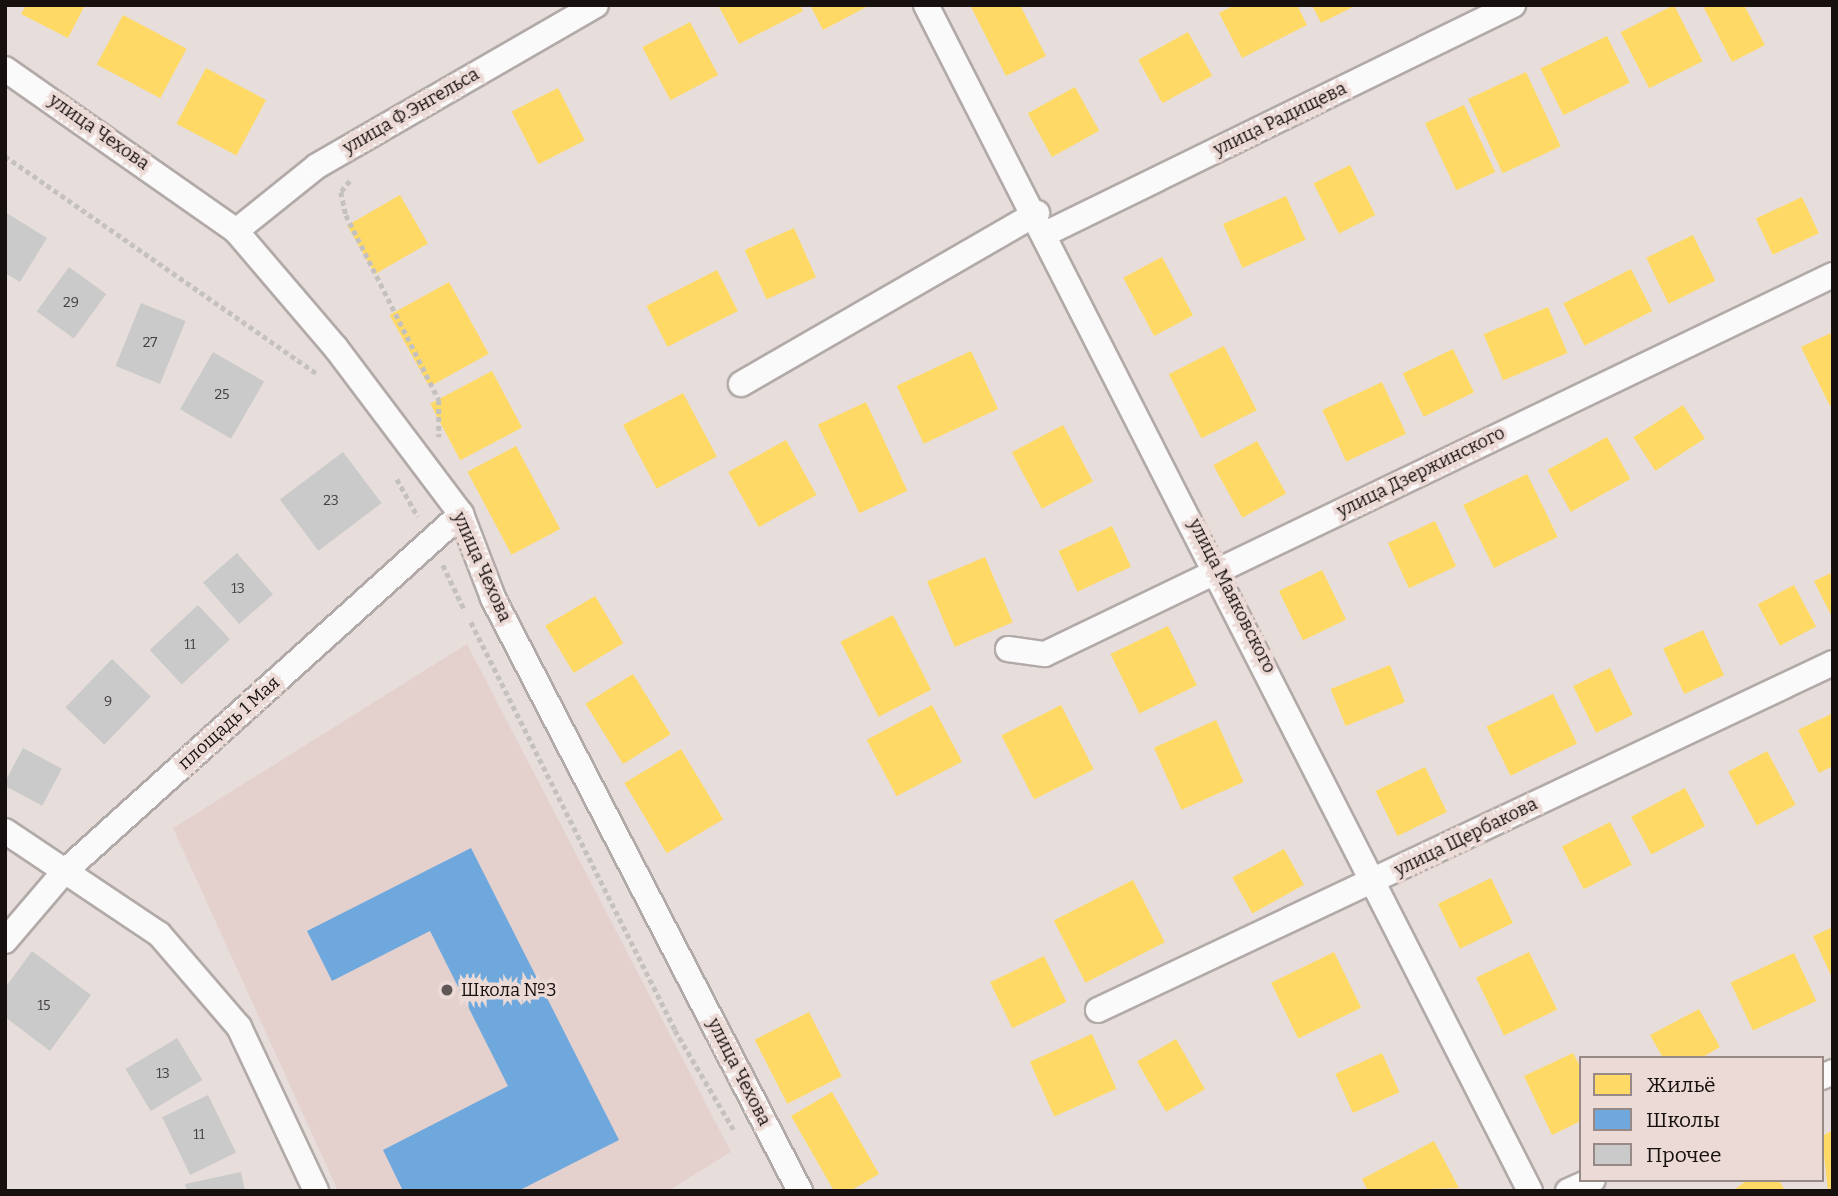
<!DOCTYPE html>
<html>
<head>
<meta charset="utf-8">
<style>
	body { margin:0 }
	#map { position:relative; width:1838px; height:1196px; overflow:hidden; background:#e7dedb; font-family:Bitter,serif }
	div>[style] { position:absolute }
	.built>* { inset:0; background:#e4d1ce }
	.homes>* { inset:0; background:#ffd966; transform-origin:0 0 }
	.schools>* { inset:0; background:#6fa8dc }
	.building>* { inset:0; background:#cacaca; transform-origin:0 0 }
	.path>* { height:4.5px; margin-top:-2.25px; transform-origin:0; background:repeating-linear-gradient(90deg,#c4c1bf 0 5px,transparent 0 8.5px) }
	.roads { filter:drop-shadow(2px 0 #b2aaa8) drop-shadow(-2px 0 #b2aaa8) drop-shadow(0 2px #b2aaa8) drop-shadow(0 -2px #b2aaa8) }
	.minor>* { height:24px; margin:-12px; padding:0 12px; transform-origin:12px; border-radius:12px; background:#fbfafa }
	.dots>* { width:19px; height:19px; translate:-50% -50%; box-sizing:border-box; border:4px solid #ecdad6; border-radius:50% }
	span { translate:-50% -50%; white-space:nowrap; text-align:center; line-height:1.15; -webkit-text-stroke:7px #ecdad6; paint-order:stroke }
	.number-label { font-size:14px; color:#44403f }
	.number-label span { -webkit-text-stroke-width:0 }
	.street-label { font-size:18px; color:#16100f }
	.poi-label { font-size:18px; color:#16100f }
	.left { translate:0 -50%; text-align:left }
	.frame { position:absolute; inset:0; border:7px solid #16100f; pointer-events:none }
	.legend { position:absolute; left:1579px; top:1056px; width:245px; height:126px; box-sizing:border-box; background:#ecdad6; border:2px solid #968986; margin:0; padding:9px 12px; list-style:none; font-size:21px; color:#16100f }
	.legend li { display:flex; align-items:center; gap:14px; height:35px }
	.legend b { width:35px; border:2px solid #968986 }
</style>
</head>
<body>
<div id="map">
	<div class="built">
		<div style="clip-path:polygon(467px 644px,731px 1152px,668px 1191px,338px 1191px,173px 828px)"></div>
	</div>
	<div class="homes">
		<div style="clip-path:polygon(26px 5px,85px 5px,68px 38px,21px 14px)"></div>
		<div style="clip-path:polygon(718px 5px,800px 5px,803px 11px,739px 44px)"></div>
		<div style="clip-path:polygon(810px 5px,870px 5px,823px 30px)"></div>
		<div style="clip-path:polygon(970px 5px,1020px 5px,1046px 56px,1006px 76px)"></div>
		<div style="clip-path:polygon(1235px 5px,1297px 5px,1307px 25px,1242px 58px,1219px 13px)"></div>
		<div style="clip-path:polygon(1312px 5px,1357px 5px,1321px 23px)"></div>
		<div style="left:1674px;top:5px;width:63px;height:60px;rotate:63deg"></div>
		<div style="clip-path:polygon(1709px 5px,1744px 5px,1765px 45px,1732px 62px,1704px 8px)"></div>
		<div style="left:123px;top:15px;width:72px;height:56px;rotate:28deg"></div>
		<div style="left:690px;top:22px;width:60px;height:54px;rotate:62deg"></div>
		<div style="left:1188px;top:32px;width:50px;height:57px;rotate:61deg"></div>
		<div style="left:1607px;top:36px;width:52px;height:74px;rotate:64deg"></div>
		<div style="left:206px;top:68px;width:68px;height:63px;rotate:28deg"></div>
		<div style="left:1526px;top:72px;width:82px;height:64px;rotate:65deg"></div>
		<div style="left:1075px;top:87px;width:50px;height:54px;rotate:61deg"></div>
		<div style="left:558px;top:88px;width:59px;height:52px;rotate:63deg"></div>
		<div style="left:1464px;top:105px;width:74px;height:43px;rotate:65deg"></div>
		<div style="left:1350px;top:165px;width:56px;height:41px;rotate:63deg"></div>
		<div style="left:400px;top:195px;width:56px;height:61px;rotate:60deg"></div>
		<div style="left:1286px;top:196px;width:48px;height:69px;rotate:66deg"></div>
		<div style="left:1802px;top:197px;width:40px;height:51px;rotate:65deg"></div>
		<div style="left:794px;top:228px;width:54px;height:54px;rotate:66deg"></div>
		<div style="left:1693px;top:235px;width:51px;height:52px;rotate:64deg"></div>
		<div style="left:1162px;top:257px;width:66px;height:44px;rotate:62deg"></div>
		<div style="left:1631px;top:269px;width:47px;height:76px;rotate:63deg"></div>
		<div style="left:717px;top:270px;width:46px;height:79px;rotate:63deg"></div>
		<div style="left:449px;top:282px;width:82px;height:68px;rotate:61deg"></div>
		<div style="left:1548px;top:307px;width:50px;height:70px;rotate:67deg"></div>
		<div style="clip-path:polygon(1833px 332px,1833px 404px,1830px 406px,1801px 347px)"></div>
		<div style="left:1224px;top:346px;width:72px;height:62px;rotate:63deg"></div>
		<div style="left:1453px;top:349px;width:48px;height:56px;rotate:64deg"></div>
		<div style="left:971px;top:351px;width:64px;height:82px;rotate:65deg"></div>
		<div style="left:492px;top:371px;width:64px;height:70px;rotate:62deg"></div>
		<div style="left:1382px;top:382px;width:57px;height:66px;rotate:65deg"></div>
		<div style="left:683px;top:393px;width:72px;height:68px;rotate:62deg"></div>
		<div style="left:866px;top:402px;width:98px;height:53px;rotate:65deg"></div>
		<div style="left:1683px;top:405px;width:40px;height:59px;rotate:57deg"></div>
		<div style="left:1063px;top:425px;width:64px;height:58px;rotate:62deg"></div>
		<div style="left:1607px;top:437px;width:48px;height:68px;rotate:61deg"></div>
		<div style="left:786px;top:440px;width:63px;height:66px;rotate:61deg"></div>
		<div style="left:1257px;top:441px;width:60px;height:50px;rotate:61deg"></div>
		<div style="left:516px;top:446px;width:94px;height:55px;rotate:62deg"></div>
		<div style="left:1527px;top:474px;width:70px;height:71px;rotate:64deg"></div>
		<div style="left:1435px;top:521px;width:50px;height:52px;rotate:65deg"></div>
		<div style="left:1112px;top:526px;width:45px;height:59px;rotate:65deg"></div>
		<div style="left:985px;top:557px;width:71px;height:63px;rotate:67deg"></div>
		<div style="left:1322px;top:570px;width:55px;height:48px;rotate:64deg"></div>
		<div style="clip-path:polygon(1833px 572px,1833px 619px,1814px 581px)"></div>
		<div style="left:1794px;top:585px;width:47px;height:41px;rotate:62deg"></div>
		<div style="left:595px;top:596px;width:55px;height:58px;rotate:59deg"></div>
		<div style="left:893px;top:615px;width:84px;height:59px;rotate:63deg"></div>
		<div style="left:1168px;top:626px;width:66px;height:64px;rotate:64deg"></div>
		<div style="left:1703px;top:630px;width:50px;height:44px;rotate:65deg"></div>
		<div style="left:1390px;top:665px;width:40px;height:64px;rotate:68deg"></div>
		<div style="left:1610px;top:668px;width:52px;height:41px;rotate:64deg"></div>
		<div style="left:633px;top:674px;width:71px;height:56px;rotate:58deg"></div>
		<div style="left:1553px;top:694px;width:55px;height:74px;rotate:64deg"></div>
		<div style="left:932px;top:705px;width:64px;height:74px;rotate:62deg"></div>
		<div style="left:1061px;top:705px;width:72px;height:67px;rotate:63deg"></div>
		<div style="clip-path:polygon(1833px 713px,1833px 766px,1819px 773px,1798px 730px)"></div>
		<div style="left:1216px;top:720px;width:68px;height:68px;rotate:66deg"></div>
		<div style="left:681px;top:749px;width:82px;height:66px;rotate:59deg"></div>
		<div style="left:1767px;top:751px;width:61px;height:44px;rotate:62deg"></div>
		<div style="left:1425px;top:767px;width:50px;height:55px;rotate:64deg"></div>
		<div style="left:1685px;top:788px;width:43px;height:61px;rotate:62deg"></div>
		<div style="left:1610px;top:822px;width:48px;height:54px;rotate:63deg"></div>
		<div style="left:1284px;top:849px;width:41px;height:59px;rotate:61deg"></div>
		<div style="left:1491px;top:878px;width:50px;height:59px;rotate:64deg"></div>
		<div style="left:1133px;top:880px;width:70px;height:89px;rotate:63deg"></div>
		<div style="clip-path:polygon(1833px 927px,1833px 980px,1813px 936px)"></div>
		<div style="left:1334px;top:952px;width:62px;height:70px;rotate:64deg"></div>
		<div style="left:1529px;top:952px;width:64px;height:59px;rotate:64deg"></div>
		<div style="left:1794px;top:953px;width:53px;height:70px;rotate:65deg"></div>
		<div style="left:1044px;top:956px;width:51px;height:60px;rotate:64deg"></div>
		<div style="clip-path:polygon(1699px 1009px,1720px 1047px,1701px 1058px,1663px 1058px,1650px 1035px)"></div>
		<div style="left:809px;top:1012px;width:72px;height:61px;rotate:63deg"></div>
		<div style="left:1092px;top:1034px;width:60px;height:68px;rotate:66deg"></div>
		<div style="left:1176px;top:1039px;width:58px;height:45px;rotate:60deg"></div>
		<div style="left:1382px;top:1053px;width:43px;height:51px;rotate:66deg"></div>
		<div style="clip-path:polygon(1573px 1053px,1581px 1068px,1581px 1121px,1552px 1135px,1524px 1076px)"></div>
		<div style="clip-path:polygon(832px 1092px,879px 1174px,850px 1191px,834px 1191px,791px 1116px)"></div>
		<div style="clip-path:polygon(1833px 1130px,1833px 1191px,1828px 1191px,1822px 1136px)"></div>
		<div style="clip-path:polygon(1434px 1141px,1459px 1188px,1368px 1191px,1362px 1179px)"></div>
		<div style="clip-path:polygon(1747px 1180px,1779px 1180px,1785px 1191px,1733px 1191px)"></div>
	</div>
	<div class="schools">
		<div style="clip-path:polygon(471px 848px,619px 1140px,518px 1191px,403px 1191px,383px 1150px,508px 1086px,430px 931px,332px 981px,307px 931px)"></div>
	</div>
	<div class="building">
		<div style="clip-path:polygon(5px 212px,47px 238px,20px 282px,5px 273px)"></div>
		<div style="left:69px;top:267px;width:46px;height:55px;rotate:36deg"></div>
		<div style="left:141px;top:303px;width:48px;height:68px;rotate:22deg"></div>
		<div style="left:213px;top:352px;width:59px;height:66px;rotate:30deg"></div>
		<div style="left:343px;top:452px;width:64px;height:79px;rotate:53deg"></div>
		<div style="left:237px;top:553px;width:55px;height:45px;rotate:49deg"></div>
		<div style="left:198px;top:605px;width:47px;height:66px;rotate:47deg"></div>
		<div style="left:112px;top:659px;width:54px;height:67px;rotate:44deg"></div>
		<div style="left:23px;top:748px;width:44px;height:42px;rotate:28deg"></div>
		<div style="clip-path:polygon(32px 951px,91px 995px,50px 1051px,5px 1017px,5px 988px)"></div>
		<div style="left:177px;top:1038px;width:49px;height:60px;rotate:59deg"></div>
		<div style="left:208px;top:1095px;width:64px;height:51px;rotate:64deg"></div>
		<div style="clip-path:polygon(241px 1172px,245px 1191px,187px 1191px,185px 1184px)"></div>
	</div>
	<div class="path">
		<div style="left:5px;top:156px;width:381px;rotate:34.9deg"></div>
		<div style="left:350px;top:181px;width:14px;rotate:129deg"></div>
		<div style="left:341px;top:192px;width:24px;rotate:78deg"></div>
		<div style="left:346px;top:215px;width:207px;rotate:63.3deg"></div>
		<div style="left:439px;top:400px;width:37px;rotate:90deg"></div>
		<div style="left:397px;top:479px;width:43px;rotate:61.1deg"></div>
		<div style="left:443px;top:565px;width:51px;rotate:64.4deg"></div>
		<div style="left:471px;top:622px;width:456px;rotate:63.4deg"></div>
		<div style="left:675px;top:1030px;width:116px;rotate:59.5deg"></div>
	</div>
	<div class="roads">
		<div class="minor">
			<div style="left:926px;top:5px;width:1331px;rotate:63.01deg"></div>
			<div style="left:5px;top:69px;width:282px;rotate:35deg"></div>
			<div style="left:236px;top:231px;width:154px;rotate:49.5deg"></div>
			<div style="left:336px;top:348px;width:208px;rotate:53deg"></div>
			<div style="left:461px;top:514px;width:90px;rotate:69.1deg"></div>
			<div style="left:493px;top:598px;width:668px;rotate:62.63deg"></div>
			<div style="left:236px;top:231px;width:104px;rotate:-38.7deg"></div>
			<div style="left:317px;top:166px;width:322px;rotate:-30deg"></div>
			<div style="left:1047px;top:233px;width:519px;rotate:-26.07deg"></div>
			<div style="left:741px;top:384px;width:342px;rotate:-30deg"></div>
			<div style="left:1008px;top:649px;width:37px;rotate:8deg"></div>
			<div style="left:1045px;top:654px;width:874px;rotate:-25.69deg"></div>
			<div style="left:5px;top:831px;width:185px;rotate:33.8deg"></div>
			<div style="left:159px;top:934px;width:123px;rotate:49.3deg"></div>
			<div style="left:239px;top:1027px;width:181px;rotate:64.8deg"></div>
			<div style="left:5px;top:941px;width:89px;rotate:-49.5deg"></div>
			<div style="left:63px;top:873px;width:536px;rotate:-42.05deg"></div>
			<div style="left:1098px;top:1010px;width:813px;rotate:-25.27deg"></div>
			<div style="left:1822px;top:1077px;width:12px;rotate:-24deg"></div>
			<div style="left:1568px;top:1191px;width:27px;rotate:-24deg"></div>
		</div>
	</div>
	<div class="dots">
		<div style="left:447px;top:990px;background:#5f5856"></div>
	</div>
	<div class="number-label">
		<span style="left:71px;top:303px">29</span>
		<span style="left:150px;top:343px">27</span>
		<span style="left:222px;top:395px">25</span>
		<span style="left:331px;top:501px">23</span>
		<span style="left:238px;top:589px">13</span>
		<span style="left:190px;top:645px">11</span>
		<span style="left:108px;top:702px">9</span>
		<span style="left:44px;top:1006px">15</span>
		<span style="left:163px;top:1074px">13</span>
		<span style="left:199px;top:1135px">11</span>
	</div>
	<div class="street-label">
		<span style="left:411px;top:111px;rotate:-30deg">улица Ф.Энгельса</span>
		<span style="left:1280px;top:119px;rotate:-26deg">улица Радищева</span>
		<span style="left:99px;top:132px;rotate:35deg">улица Чехова</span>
		<span style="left:1421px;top:472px;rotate:-26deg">улица Дзержинского</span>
		<span style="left:482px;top:567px;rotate:66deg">улица Чехова</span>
		<span style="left:1232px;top:596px;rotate:63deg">улица Маяковского</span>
		<span style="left:229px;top:723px;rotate:-42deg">площадь 1 Мая</span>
		<span style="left:1466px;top:837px;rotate:-26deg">улица Щербакова</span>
		<span style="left:739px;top:1072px;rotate:63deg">улица Чехова</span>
	</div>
	<div class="poi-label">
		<span class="left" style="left:461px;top:990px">Школа №3</span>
	</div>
	<div class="frame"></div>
	<ul class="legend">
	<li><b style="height:19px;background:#ffd966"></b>Жильё</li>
	<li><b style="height:19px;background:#6fa8dc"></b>Школы</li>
	<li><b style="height:19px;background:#cacaca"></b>Прочее</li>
	</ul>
</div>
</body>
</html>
